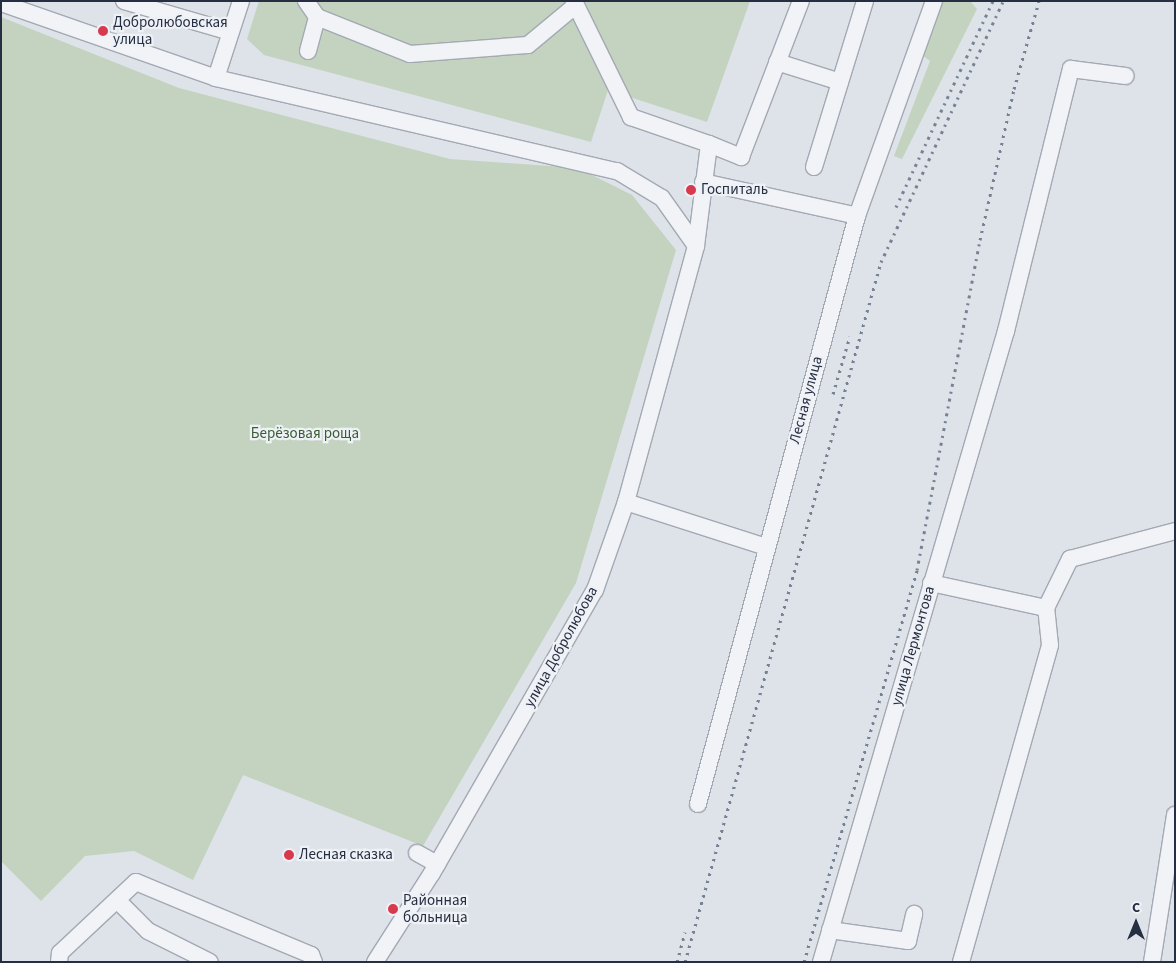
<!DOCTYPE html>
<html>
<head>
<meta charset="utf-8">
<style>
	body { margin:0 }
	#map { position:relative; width:1176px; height:963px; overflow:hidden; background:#dee2e9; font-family:"Source Sans 3",sans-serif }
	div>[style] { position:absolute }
	.green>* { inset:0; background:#c3d3bf }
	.roads { filter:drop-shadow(1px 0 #a3a9b3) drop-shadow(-1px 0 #a3a9b3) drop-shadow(0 1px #a3a9b3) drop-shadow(0 -1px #a3a9b3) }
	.minor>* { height:16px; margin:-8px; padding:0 8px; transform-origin:8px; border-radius:8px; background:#f1f3f7 }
	.rail>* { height:3px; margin-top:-1.5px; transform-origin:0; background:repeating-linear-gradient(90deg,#768193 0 2.5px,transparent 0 7.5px) }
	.dots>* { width:14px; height:14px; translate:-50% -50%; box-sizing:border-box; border:2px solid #eef1f6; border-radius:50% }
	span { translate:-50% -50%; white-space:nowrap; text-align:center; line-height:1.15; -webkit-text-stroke:4.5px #eef1f6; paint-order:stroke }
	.poi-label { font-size:15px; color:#262f41 }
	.left { translate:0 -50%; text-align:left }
	.street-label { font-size:15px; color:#262f41 }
	.park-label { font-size:15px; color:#395d32 }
	.frame { position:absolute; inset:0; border:2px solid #262f41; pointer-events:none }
	.north { position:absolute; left:1111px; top:898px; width:50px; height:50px; -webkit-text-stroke:4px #eef1f6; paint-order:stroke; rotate:0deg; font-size:14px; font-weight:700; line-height:20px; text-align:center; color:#262f41 }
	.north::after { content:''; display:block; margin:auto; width:18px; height:22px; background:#262f41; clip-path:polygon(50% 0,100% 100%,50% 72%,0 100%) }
</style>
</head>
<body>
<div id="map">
	<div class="green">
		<div style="clip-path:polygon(259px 1px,750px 1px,707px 122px,608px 90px,591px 142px,264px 55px,247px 39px)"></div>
		<div style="clip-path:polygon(925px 1px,970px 1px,977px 9px,902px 159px,894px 156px,930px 61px,914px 49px)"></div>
		<div style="clip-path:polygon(1px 17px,179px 88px,450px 159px,578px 168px,632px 195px,676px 250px,576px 583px,423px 846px,243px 775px,193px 880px,134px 851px,85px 856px,41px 901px,1px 861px)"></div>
	</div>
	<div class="roads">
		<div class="minor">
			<div style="left:124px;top:1px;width:111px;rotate:16.2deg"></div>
			<div style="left:306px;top:1px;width:19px;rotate:55deg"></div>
			<div style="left:317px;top:17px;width:100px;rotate:21.7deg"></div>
			<div style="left:410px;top:54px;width:118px;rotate:-4.4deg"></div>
			<div style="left:528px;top:45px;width:62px;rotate:-39.8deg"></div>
			<div style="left:1px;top:3px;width:228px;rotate:19.2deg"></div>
			<div style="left:216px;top:78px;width:412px;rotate:13.1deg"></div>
			<div style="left:617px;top:171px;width:52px;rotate:31deg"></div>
			<div style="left:662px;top:198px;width:59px;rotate:54.7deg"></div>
			<div style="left:308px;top:51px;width:35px;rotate:-75deg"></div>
			<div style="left:777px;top:62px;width:66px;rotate:17.6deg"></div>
			<div style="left:216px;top:78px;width:81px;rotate:-72deg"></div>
			<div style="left:709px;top:144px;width:35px;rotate:22deg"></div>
			<div style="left:741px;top:157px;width:167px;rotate:-69deg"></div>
			<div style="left:814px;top:167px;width:174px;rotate:-72.9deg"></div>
			<div style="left:703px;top:182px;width:158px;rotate:12.4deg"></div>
			<div style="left:626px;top:502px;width:147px;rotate:17.8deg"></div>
			<div style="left:931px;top:583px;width:118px;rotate:12.3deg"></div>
			<div style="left:1046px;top:608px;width:55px;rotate:-63.9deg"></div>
			<div style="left:1070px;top:559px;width:109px;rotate:-14.9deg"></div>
			<div style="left:698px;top:804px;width:609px;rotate:-74.87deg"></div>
			<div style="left:857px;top:216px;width:228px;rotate:-70.3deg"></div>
			<div style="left:417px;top:853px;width:23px;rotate:29deg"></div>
			<div style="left:117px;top:900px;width:44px;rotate:45deg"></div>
			<div style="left:148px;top:931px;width:69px;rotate:26.6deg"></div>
			<div style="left:830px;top:930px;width:79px;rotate:8deg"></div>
			<div style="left:908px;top:941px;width:28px;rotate:-77deg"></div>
			<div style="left:59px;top:962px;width:9px;rotate:-84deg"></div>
			<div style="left:60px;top:953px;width:104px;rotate:-43.1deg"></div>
			<div style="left:136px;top:882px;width:190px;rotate:22.6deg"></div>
			<div style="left:311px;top:955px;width:8px;rotate:67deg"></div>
			<div style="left:375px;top:962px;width:106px;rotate:-57.4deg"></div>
			<div style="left:432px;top:873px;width:327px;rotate:-60.1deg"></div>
			<div style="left:595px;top:590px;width:93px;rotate:-70.6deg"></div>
			<div style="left:626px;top:502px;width:265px;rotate:-74.7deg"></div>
			<div style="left:696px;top:246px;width:103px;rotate:-82.7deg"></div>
			<div style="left:709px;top:144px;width:83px;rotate:-160.9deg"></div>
			<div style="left:631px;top:117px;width:129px;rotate:-116.2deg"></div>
			<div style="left:821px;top:962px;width:658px;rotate:-73.66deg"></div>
			<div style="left:1006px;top:331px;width:270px;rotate:-76.1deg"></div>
			<div style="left:1071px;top:69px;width:55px;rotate:7.3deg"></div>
			<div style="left:961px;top:962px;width:329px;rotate:-74.3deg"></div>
			<div style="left:1050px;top:645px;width:37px;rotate:-96deg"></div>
			<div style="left:1152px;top:962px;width:149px;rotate:-81.1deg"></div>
		</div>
	</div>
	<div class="rail">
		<div style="left:896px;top:207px;width:228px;rotate:-64.8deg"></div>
		<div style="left:833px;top:394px;width:60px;rotate:-73.7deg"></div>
		<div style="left:677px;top:962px;width:31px;rotate:-75deg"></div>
		<div style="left:685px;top:962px;width:727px;rotate:-74.36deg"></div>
		<div style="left:881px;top:262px;width:288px;rotate:-64.9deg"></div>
		<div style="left:804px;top:962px;width:408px;rotate:-73.9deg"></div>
		<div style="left:917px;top:570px;width:336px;rotate:-79.2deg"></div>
		<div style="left:980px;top:240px;width:155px;rotate:-77.3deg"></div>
		<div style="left:1014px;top:89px;width:91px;rotate:-74.1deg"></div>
	</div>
	<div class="dots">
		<div style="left:103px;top:31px;background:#d7394d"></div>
		<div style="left:691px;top:190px;background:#d7394d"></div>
		<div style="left:289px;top:855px;background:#d7394d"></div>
		<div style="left:393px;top:909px;background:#d7394d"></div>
	</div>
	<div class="poi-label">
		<span class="left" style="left:113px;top:31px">Добролюбовская<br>улица</span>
		<span class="left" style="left:701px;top:190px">Госпиталь</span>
		<span class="left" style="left:299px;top:855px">Лесная сказка</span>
		<span class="left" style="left:403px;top:909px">Районная<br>больница</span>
	</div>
	<div class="street-label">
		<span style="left:806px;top:400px;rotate:-75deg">Лесная улица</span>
		<span style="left:913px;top:646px;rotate:-74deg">улица Лермонтова</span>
		<span style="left:561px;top:647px;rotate:-61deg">улица Добролюбова</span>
	</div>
	<div class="park-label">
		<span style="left:305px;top:434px">Берёзовая роща</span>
	</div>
	<div class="frame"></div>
	<div class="north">С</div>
</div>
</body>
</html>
